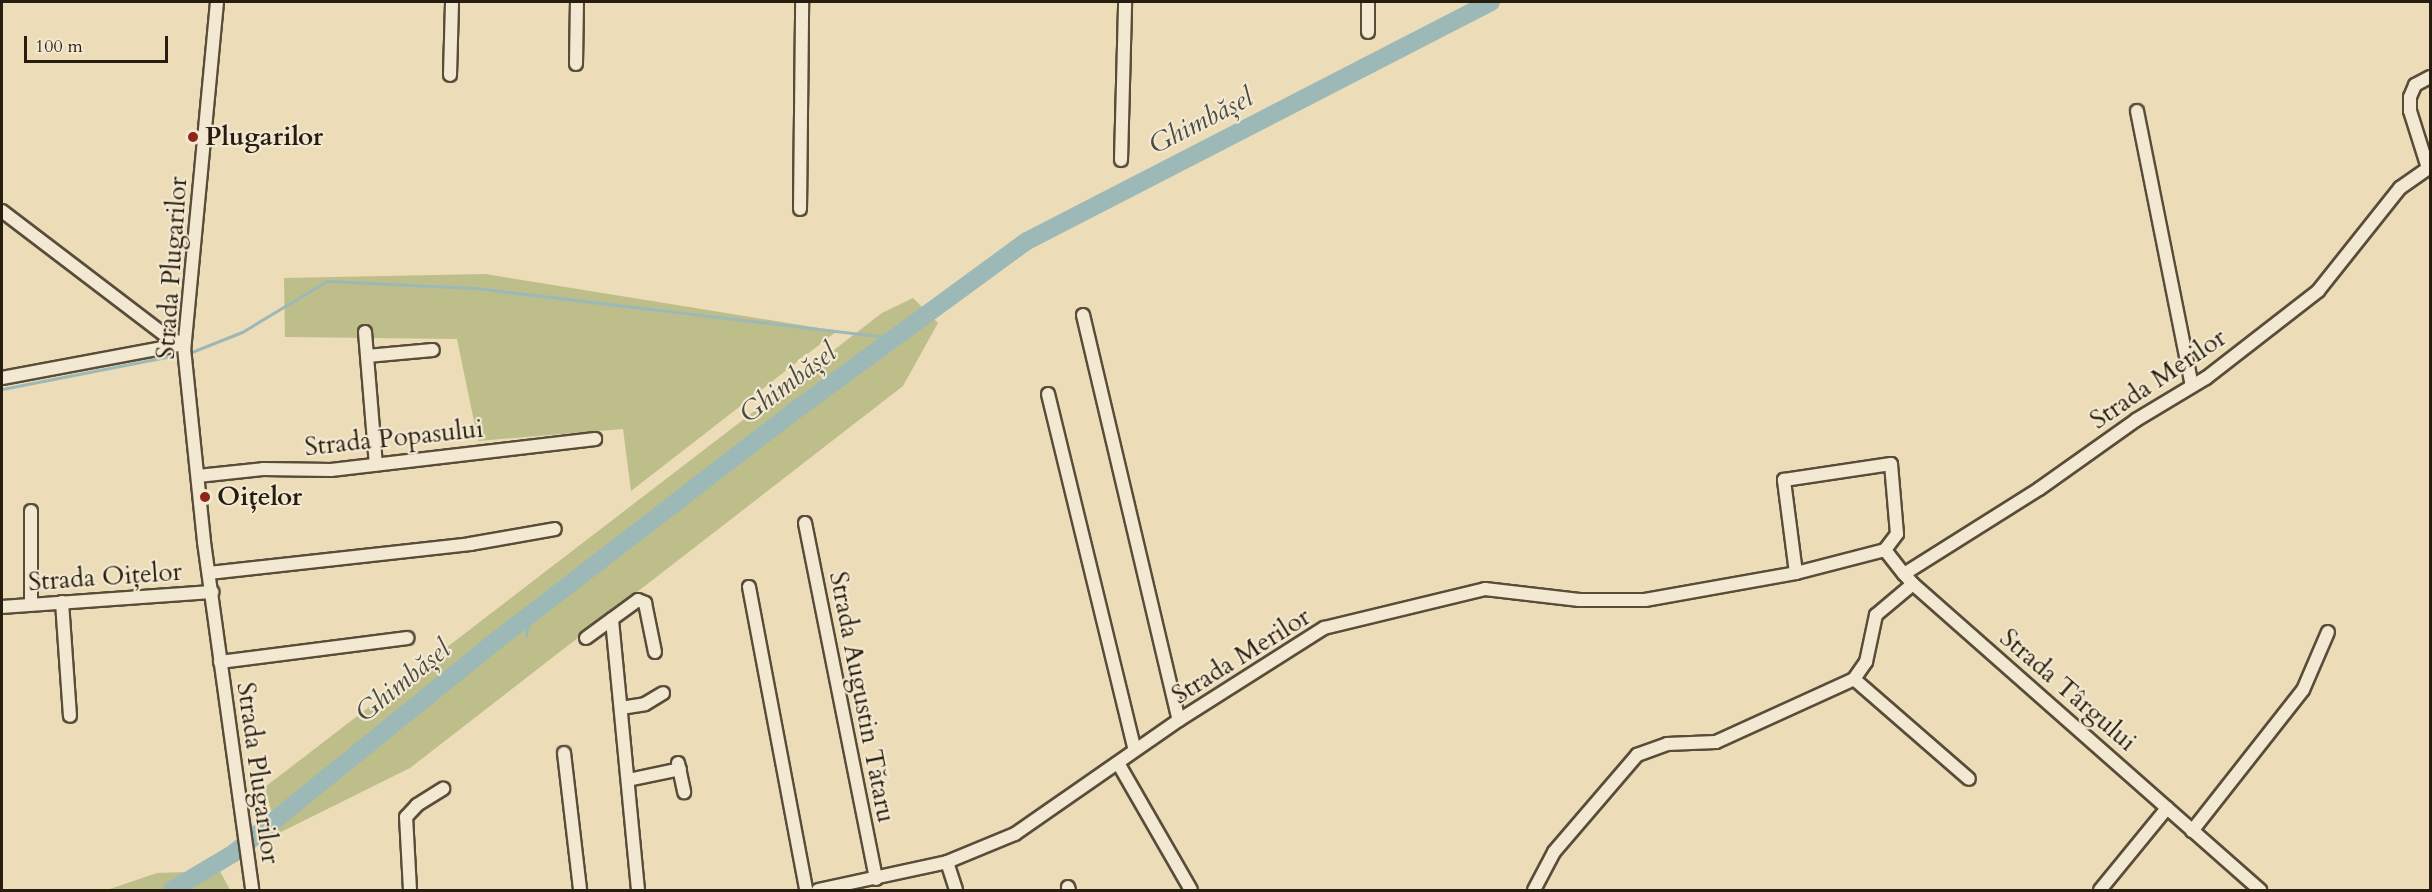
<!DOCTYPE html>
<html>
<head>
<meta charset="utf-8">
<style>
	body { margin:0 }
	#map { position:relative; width:2432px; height:892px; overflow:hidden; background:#ecdcb8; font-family:Cardo,serif }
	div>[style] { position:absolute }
	.green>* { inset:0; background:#bebe8a }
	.stream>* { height:3px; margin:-1.5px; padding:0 1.5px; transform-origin:1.5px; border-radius:1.5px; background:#9cb9b8 }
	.river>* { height:18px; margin:-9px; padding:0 9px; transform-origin:9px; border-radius:9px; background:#9cb9b8 }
	.roads { filter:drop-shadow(2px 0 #584d39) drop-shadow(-2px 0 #584d39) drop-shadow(0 2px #584d39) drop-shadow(0 -2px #584d39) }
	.minor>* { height:12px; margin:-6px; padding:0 6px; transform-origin:6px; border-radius:6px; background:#f3e8d1 }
	.dots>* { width:16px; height:16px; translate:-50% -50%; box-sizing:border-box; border:3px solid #f3e8d1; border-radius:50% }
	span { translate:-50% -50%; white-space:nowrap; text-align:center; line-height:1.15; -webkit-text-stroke:4.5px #f3e8d1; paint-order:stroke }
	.poi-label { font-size:26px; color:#271d0f; font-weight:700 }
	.left { translate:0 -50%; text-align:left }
	.street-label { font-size:26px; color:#271d0f }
	.water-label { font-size:27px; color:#4a4c42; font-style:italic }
	.frame { position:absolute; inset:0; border:3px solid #271d0f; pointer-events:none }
	.scale { position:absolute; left:24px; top:36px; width:144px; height:27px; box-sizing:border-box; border:3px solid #271d0f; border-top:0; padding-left:8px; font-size:18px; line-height:21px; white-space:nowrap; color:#271d0f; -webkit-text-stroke:4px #f3e8d1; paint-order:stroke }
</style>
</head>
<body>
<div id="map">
	<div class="green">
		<div style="clip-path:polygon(485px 274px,683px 306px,837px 331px,631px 491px,623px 429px,478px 441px,457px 339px,285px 337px,284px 278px)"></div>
		<div style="clip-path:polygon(913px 298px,938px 323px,903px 386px,410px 768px,277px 834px,265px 787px,882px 313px)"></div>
		<div style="clip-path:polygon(212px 856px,230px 890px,107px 890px,157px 873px,186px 872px)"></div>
	</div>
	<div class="stream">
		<div style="left:189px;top:353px;width:57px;rotate:-21.6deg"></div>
		<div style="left:242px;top:332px;width:99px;rotate:-31deg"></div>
		<div style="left:327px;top:281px;width:148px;rotate:2.7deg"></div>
		<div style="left:475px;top:288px;width:422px;rotate:6.8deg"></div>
		<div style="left:2px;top:389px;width:183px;rotate:-11deg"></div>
		<div style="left:526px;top:636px;width:22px;rotate:-80deg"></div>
		<div style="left:180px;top:887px;width:3px;rotate:90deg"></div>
	</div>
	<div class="river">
		<div style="left:172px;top:890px;width:72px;rotate:-30.8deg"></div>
		<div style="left:234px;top:853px;width:327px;rotate:-39deg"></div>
		<div style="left:488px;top:647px;width:394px;rotate:-37.6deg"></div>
		<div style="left:800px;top:407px;width:281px;rotate:-36.2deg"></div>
		<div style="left:1027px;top:241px;width:522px;rotate:-27.25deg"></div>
	</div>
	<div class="roads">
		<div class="minor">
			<div style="left:217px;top:2px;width:348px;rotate:95.4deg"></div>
			<div style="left:184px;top:348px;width:195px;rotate:84.1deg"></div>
			<div style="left:204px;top:542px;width:351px;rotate:82.1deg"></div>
			<div style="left:1368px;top:32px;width:30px;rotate:-90deg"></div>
			<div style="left:576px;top:64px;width:62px;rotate:-89.1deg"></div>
			<div style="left:450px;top:75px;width:73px;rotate:-88.4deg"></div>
			<div style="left:2137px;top:111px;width:280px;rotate:78.7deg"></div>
			<div style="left:1121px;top:160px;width:158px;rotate:-88.5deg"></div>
			<div style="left:2428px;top:168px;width:60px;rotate:-107.5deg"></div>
			<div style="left:2410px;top:111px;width:14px;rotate:-90deg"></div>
			<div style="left:2410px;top:97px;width:13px;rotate:-67deg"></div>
			<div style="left:2415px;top:85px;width:17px;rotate:-28deg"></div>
			<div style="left:800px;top:209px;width:207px;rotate:-89.4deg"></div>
			<div style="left:2px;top:211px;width:210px;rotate:37.3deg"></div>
			<div style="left:169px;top:338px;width:16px;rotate:22deg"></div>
			<div style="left:1083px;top:315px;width:416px;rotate:76.7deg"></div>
			<div style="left:365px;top:332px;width:133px;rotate:85.3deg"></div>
			<div style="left:367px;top:356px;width:66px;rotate:-5.2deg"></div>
			<div style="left:2px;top:378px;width:184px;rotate:-10.6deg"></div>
			<div style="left:1048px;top:394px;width:366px;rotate:76.3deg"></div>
			<div style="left:198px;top:476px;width:65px;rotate:-6.1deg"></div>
			<div style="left:263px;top:469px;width:68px;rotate:0.8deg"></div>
			<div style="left:331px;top:470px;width:266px;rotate:-6.7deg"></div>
			<div style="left:31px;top:511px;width:93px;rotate:90deg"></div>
			<div style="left:805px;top:523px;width:363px;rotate:78.7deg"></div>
			<div style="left:209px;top:573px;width:263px;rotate:-6.3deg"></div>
			<div style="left:470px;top:544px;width:86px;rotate:-10deg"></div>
			<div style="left:1796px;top:573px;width:92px;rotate:-14.5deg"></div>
			<div style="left:1885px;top:550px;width:31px;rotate:52deg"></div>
			<div style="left:1904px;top:574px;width:160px;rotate:-32.2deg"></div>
			<div style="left:2039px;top:489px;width:119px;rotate:-35.4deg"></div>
			<div style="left:2136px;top:420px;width:82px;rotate:-31deg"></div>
			<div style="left:2206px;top:378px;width:142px;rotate:-37.8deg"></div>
			<div style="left:2318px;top:291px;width:132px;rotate:-51.5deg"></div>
			<div style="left:2400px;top:188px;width:37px;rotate:-35deg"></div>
			<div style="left:1913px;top:584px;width:463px;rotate:41.4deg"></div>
			<div style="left:749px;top:587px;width:308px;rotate:79.3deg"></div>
			<div style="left:62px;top:602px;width:114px;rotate:86deg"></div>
			<div style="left:2px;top:607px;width:211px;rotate:-4.1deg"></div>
			<div style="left:586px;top:638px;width:32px;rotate:-36deg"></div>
			<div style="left:220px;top:662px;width:189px;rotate:-7.3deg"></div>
			<div style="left:1854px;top:679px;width:152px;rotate:41deg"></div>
			<div style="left:621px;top:708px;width:24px;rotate:-9deg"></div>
			<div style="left:645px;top:704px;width:21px;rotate:-31deg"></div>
			<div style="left:564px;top:753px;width:138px;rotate:83.3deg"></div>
			<div style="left:678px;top:763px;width:30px;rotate:78deg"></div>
			<div style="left:1118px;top:763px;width:146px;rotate:60.1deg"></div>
			<div style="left:628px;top:780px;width:53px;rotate:-11.9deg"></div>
			<div style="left:2192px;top:831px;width:179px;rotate:-51.8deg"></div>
			<div style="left:2303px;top:690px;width:63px;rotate:-66.7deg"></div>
			<div style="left:947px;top:862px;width:29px;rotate:72deg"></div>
			<div style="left:1068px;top:887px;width:3px;rotate:72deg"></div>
			<div style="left:410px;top:890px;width:73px;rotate:-93.1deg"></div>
			<div style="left:406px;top:817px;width:16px;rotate:-47deg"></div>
			<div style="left:417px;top:805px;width:31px;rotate:-32deg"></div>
			<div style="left:638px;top:890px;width:272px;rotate:-95.5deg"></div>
			<div style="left:612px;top:619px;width:32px;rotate:-36deg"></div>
			<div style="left:638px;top:600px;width:8px;rotate:23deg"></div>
			<div style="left:645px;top:603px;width:50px;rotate:78.5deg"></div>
			<div style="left:818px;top:890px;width:132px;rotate:-12.2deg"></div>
			<div style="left:947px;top:862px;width:74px;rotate:-22.4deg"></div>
			<div style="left:1015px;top:834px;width:200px;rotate:-34.8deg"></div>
			<div style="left:1179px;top:720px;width:172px;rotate:-32.4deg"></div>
			<div style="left:1324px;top:628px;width:166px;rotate:-13.6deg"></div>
			<div style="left:1485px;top:589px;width:95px;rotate:6.7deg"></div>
			<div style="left:1579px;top:600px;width:66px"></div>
			<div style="left:1645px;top:600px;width:153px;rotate:-10.1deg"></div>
			<div style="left:1796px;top:573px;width:94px;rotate:-97.4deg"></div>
			<div style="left:1784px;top:480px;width:108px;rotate:-8.5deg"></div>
			<div style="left:1891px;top:464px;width:70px;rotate:85.1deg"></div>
			<div style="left:1897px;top:534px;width:20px;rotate:127deg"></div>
			<div style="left:1534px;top:890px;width:43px;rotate:-62.2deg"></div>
			<div style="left:1554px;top:852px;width:128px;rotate:-49.4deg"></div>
			<div style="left:1637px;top:755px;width:32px;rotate:-20deg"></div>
			<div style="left:1667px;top:744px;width:49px;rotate:-2.3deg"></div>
			<div style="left:1716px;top:742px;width:152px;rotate:-24.5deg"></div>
			<div style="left:1854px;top:679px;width:21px;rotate:-55deg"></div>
			<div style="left:1866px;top:662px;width:48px;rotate:-78deg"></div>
			<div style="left:1876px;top:615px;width:48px;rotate:-40deg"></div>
			<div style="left:1913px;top:584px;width:13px;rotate:-132deg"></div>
			<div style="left:2100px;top:890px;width:106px;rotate:-50.7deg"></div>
		</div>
	</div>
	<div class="dots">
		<div style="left:193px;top:137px;background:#8f2418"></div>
		<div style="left:205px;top:497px;background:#8f2418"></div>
	</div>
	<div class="poi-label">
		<span class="left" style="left:205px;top:137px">Plugarilor</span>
		<span class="left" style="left:217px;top:497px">Oițelor</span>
	</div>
	<div class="street-label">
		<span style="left:172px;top:268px;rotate:-86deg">Strada Plugarilor</span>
		<span style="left:2158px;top:379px;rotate:-34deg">Strada Merilor</span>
		<span style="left:394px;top:438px;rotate:-6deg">Strada Popasului</span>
		<span style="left:105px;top:577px;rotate:-4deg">Strada Oițelor</span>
		<span style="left:1241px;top:656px;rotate:-32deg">Strada Merilor</span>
		<span style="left:2068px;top:690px;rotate:41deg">Strada Târgului</span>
		<span style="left:862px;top:697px;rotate:79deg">Strada Augustin Tătaru</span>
		<span style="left:258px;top:773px;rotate:82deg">Strada Plugarilor</span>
	</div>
	<div class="water-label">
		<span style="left:1201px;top:121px;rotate:-27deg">Ghimbășel</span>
		<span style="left:788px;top:383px;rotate:-37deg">Ghimbășel</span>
		<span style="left:403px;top:681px;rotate:-39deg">Ghimbășel</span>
	</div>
	<div class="frame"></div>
	<div class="scale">100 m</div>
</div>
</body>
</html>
